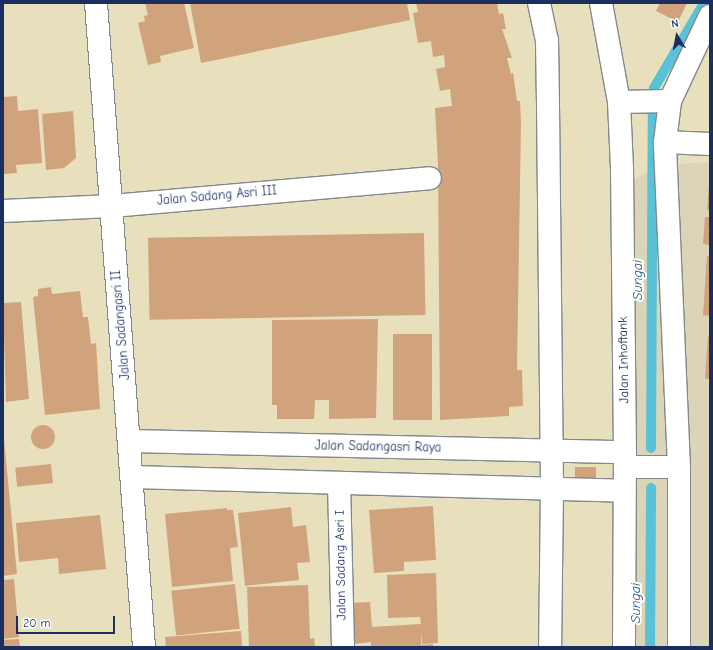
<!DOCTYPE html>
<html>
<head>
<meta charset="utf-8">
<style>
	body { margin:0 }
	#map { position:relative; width:713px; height:650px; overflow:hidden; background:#e8e0bc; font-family:"Comic Neue",sans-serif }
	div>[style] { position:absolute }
	.built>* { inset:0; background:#dbd4b6 }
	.stream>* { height:10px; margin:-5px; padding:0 5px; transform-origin:5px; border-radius:5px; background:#5ac2d7 }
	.building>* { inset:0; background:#d1a37d; transform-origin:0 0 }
	.round { border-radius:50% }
	.roads { filter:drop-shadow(1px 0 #82888d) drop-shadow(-1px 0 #82888d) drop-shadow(0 1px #82888d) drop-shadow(0 -1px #82888d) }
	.minor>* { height:22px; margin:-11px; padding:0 11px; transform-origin:11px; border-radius:11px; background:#fff }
	.major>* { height:22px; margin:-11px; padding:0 11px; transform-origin:11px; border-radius:11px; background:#fff }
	span { translate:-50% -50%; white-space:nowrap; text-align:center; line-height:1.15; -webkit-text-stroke:4px #fff; paint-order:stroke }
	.street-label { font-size:13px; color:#1b2f5e }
	.water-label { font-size:14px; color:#2e5b82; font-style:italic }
	.frame { position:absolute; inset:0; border:4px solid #1b2f5e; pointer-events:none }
	.north { position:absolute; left:657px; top:16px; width:40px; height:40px; -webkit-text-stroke:3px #fff; paint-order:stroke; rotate:350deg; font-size:11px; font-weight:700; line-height:16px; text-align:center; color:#1b2f5e }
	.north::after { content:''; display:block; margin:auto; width:14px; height:18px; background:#1b2f5e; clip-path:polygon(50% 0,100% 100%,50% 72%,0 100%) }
	.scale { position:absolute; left:16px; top:616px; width:99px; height:18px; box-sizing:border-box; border:2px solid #1b2f5e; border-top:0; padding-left:5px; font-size:12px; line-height:14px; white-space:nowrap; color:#1b2f5e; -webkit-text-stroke:3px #fff; paint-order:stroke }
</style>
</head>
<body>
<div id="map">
	<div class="built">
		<div style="clip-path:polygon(710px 162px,710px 647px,636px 647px,630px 220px,633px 181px,658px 165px)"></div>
	</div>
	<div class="stream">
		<div style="left:653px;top:96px;width:8px;rotate:-83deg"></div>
		<div style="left:654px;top:88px;width:99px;rotate:-59.5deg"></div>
		<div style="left:651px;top:448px;width:336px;rotate:-89.7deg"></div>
		<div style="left:650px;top:647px;width:159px;rotate:-89.6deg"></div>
	</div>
	<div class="building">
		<div style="clip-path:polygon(145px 3px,184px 3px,194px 48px,160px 56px,161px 62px,148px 65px,138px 23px,145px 21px,144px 16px,148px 15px)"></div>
		<div style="clip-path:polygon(190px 3px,407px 3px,410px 20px,201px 63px)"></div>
		<div style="clip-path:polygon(416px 3px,497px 3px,499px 14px,503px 13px,506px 29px,502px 29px,512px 58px,507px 58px,511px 74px,513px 73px,517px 101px,520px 101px,521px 122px,517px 370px,522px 370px,523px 406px,509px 407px,509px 416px,440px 420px,438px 165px,435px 108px,452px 106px,450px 89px,440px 91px,436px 69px,445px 67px,444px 55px,433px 57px,431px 41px,418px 43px,413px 13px,418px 12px)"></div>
		<div style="clip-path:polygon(660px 3px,687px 3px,678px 22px,656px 11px)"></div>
		<div style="clip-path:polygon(17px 96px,18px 111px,38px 109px,42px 163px,16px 165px,17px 173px,3px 174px,3px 97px)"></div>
		<div style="clip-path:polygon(73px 111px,76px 158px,64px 168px,46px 170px,42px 114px)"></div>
		<div style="clip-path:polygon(709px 185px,710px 185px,710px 210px,707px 210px)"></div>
		<div style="clip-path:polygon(705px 217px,710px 217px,710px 245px,703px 244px)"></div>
		<div style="left:424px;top:233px;width:82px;height:276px;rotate:89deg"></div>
		<div style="clip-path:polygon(707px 256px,710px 256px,710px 316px,703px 315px)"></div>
		<div style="clip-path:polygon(51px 287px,52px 294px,80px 291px,83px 317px,88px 317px,91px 344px,96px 343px,100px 409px,45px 415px,33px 297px,38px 296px,38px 289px)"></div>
		<div style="clip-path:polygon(21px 302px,29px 399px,6px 402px,3px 303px)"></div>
		<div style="clip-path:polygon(378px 319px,376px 418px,329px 419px,329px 400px,315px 400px,314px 419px,277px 419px,277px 405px,272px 405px,272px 320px)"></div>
		<div style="left:393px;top:334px;width:39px;height:86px"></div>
		<div style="clip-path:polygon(708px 336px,710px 336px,710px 379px,705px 379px)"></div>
		<div class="round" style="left:31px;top:425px;width:24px;height:24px"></div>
		<div style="clip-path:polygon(3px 428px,17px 574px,3px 576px)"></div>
		<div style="left:51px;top:464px;width:19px;height:36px;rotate:84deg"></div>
		<div style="left:575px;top:467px;width:21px;height:21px"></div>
		<div style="clip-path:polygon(433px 506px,436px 560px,404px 562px,404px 571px,374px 573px,369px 510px)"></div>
		<div style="clip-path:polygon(291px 507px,293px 527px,306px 525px,310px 562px,297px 563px,299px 580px,245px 586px,238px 513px)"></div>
		<div style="clip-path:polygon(227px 508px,227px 510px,233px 510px,238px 547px,230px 548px,233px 581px,172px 587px,165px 514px)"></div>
		<div style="clip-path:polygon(100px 515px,106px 569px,59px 574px,58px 558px,19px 562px,16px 523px)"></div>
		<div style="clip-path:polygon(436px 573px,438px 643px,422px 644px,421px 631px,421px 645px,433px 644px,433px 647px,371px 647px,371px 642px,353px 644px,351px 603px,370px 602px,372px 627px,421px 624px,420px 617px,388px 618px,387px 575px)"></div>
		<div style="clip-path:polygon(14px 579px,19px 637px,3px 639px,3px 580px)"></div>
		<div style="left:235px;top:584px;width:45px;height:64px;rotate:84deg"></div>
		<div style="clip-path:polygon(308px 585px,310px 639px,314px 638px,315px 647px,249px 647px,247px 587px)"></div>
		<div style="clip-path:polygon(241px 631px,242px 647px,166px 647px,165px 637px)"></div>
		<div style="clip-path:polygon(19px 639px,20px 647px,3px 647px,3px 640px)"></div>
	</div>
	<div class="roads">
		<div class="minor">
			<div style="left:96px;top:3px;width:646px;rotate:85.74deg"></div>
			<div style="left:539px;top:3px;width:38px;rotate:78deg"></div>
			<div style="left:547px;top:40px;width:65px;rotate:89.1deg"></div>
			<div style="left:548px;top:105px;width:385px;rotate:89.4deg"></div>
			<div style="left:552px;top:490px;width:157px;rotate:90.7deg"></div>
			<div style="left:619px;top:102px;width:51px;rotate:-1.1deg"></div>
			<div style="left:665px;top:142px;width:45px;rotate:2.5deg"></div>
			<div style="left:3px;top:211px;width:109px;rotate:-2.6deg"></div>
			<div style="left:112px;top:206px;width:319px;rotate:-5deg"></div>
			<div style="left:130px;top:441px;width:495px;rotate:1.3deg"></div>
			<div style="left:625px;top:467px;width:54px"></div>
			<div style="left:132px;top:477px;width:492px;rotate:1.6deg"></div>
			<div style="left:339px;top:483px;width:164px;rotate:88.6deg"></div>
			<div style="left:679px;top:647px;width:180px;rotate:-90deg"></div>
			<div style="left:679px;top:467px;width:325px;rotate:-92.5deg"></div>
			<div style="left:665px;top:142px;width:41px;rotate:-83deg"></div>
			<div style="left:670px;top:101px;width:94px;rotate:-64.8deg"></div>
		</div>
		<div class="major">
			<div style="left:601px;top:3px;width:101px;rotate:79.7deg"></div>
			<div style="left:619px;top:102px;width:66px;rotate:87.4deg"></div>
			<div style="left:622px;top:168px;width:284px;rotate:89.4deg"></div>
			<div style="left:625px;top:452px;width:195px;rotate:90.3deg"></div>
		</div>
	</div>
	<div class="street-label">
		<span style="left:217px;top:196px;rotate:-5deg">Jalan Sadang Asri III</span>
		<span style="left:121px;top:325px;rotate:-95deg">Jalan Sadangasri II</span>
		<span style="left:624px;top:360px;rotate:-91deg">Jalan Inhoftank</span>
		<span style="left:378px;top:447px;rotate:1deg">Jalan Sadangasri Raya</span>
		<span style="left:341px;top:565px;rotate:-91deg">Jalan Sadang Asri I</span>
	</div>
	<div class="water-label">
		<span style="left:638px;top:280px;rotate:-90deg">Sungai</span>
		<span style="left:636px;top:603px;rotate:-90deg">Sungai</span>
	</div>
	<div class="frame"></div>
	<div class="north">N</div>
	<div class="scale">20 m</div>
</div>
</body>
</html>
